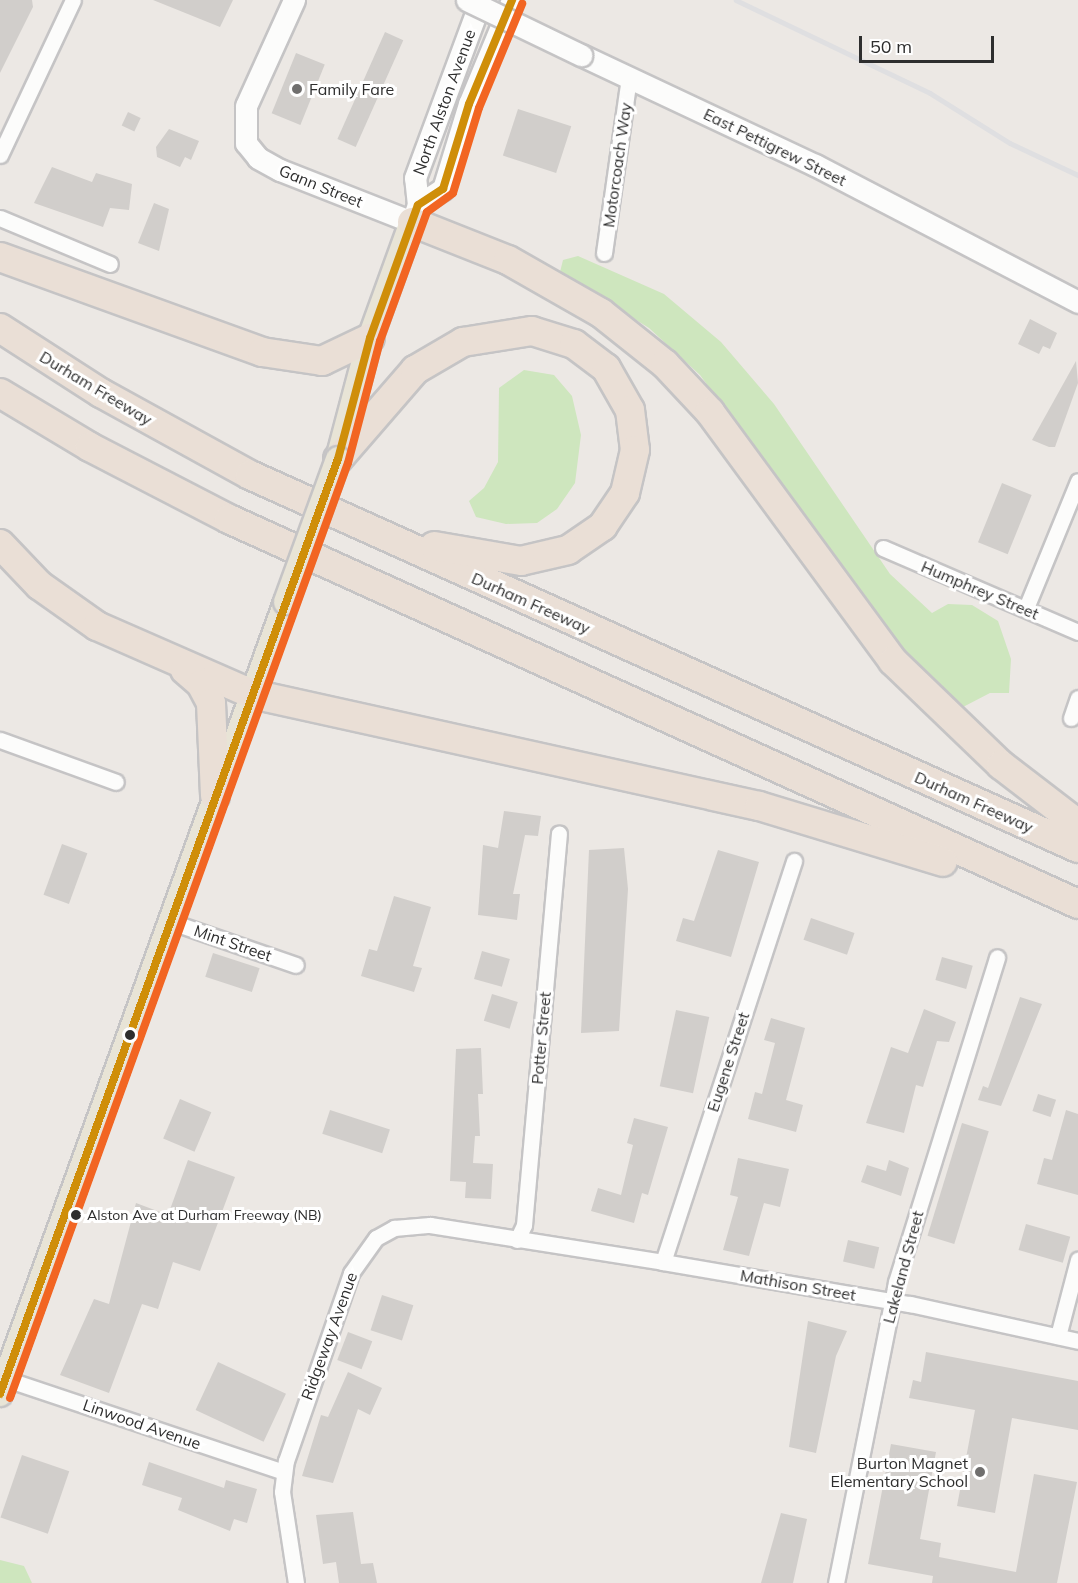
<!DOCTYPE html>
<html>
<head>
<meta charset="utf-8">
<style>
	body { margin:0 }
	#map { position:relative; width:1078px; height:1583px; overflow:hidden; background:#ece8e4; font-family:Mulish,sans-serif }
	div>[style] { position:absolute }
	.green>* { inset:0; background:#cee6be }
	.building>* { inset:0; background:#d1cecb; transform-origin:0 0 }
	.roads { filter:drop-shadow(2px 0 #c5c4c5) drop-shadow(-2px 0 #c5c4c5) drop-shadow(0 2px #c5c4c5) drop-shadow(0 -2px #c5c4c5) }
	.street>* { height:15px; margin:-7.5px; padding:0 7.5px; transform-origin:7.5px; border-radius:7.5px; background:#fcfcfb }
	.secondary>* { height:21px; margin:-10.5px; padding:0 10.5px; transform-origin:10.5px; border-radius:10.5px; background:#fcfcfb }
	.primary>* { height:24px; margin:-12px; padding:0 12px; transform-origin:12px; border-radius:12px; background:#e8e4d6 }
	.highway>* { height:28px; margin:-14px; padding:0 14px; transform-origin:14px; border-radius:14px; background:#eadfd6 }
	.rail>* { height:4.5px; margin:-2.25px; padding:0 2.25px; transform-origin:2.25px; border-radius:2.25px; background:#dfdfe1 }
	.bridges { filter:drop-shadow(2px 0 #c5c4c5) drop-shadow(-2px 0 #c5c4c5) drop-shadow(0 2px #c5c4c5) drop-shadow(0 -2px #c5c4c5) }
	.secondary-bridge>* { height:21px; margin:-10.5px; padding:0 10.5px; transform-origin:10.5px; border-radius:10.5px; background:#fcfcfb }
	.primary-bridge>* { height:24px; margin:-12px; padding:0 12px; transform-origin:12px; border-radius:12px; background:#e8e4d6 }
	.bus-1>* { height:8px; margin:-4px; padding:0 4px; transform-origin:4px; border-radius:4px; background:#cf8e09 }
	.bus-2>* { height:8px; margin:-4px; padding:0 4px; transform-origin:4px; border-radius:4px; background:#f26522 }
	.dots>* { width:16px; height:16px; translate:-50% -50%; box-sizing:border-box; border:3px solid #fff; border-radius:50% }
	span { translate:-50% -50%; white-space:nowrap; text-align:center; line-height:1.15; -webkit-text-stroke:6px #fff; paint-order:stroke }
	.bus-label { font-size:14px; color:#2e2e2e }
	.left { translate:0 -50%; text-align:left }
	.poi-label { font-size:16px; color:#2e2e2e }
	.right { translate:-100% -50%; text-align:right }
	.street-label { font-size:16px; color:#2e2e2e }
	.scale { position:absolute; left:859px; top:36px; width:135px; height:27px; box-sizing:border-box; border:3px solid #2e2e2e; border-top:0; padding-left:8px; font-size:18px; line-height:21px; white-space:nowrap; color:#2e2e2e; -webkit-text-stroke:4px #fff; paint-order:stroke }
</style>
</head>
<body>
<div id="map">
	<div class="green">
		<div style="clip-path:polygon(578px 256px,664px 294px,721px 342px,774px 404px,890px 574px,932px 613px,948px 604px,972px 605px,998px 621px,1011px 659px,1009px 693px,990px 693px,963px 707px,942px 690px,903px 651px,700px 375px,649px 328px,560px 272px,563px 260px)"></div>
		<div style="clip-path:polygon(524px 370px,554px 375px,572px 396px,581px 435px,575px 483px,557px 509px,537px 523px,506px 524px,476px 517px,469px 501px,484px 488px,498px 462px,499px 388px)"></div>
		<div style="clip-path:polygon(0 1560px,24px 1566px,32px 1583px,0 1583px)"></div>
	</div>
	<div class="building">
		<div style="clip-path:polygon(0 0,32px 0,33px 7px,0 73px)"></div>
		<div style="clip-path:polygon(153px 0,233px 0,220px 27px)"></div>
		<div style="left:385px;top:32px;width:20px;height:117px;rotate:24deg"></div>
		<div style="left:296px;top:53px;width:31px;height:65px;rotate:22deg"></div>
		<div style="left:518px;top:109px;width:56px;height:49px;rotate:18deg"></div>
		<div style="left:128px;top:112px;width:14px;height:15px;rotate:25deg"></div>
		<div style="clip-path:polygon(169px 129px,199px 141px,191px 160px,185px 157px,180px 167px,157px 157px,156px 147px)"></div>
		<div style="clip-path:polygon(52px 167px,92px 182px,96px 173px,132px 184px,129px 210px,110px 208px,103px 227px,34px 203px)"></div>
		<div style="clip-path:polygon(154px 203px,169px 209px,159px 251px,138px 243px)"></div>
		<div style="clip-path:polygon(1030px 319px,1057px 333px,1050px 349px,1043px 346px,1039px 354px,1018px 344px)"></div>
		<div style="clip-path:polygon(1076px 361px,1078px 383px,1055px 447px,1049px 447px,1032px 440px)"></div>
		<div style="left:1002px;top:483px;width:32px;height:64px;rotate:22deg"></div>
		<div style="clip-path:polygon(504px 811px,541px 816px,538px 836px,525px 835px,513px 894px,520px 894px,517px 920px,478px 915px,483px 845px,498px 848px)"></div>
		<div style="left:62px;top:844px;width:27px;height:54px;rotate:20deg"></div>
		<div style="clip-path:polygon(624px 848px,628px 889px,619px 1031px,581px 1033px,589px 850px)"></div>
		<div style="clip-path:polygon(718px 850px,759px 862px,731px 957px,676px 941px,683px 918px,694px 921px)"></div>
		<div style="clip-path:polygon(394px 896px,431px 907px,413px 966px,422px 968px,414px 992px,361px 976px,369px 949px,377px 951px)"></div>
		<div style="left:811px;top:918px;width:46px;height:23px;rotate:19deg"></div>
		<div style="left:482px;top:951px;width:29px;height:29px;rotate:16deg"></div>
		<div style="left:213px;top:953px;width:49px;height:25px;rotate:18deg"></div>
		<div style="left:942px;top:957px;width:32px;height:24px;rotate:16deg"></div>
		<div style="left:492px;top:994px;width:27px;height:28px;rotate:17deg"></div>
		<div style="clip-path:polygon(1020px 997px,1042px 1004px,1001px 1106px,978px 1100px,983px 1086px,988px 1088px)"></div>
		<div style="clip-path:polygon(924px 1009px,956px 1022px,949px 1042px,937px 1041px,923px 1087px,916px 1085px,904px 1133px,866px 1123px,891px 1047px,908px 1053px)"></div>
		<div style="left:676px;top:1010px;width:34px;height:78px;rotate:12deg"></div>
		<div style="clip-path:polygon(771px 1018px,805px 1028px,786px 1100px,803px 1105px,796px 1132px,748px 1119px,755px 1092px,762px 1094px,775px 1043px,764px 1040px)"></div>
		<div style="clip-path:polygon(481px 1048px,483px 1094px,478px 1094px,480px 1136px,475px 1136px,473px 1163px,493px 1164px,491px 1199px,465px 1198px,466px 1182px,450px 1181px,456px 1049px)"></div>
		<div style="left:1038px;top:1094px;width:19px;height:18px;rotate:18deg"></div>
		<div style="left:180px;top:1099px;width:34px;height:43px;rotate:23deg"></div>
		<div style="left:330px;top:1110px;width:63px;height:25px;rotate:18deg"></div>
		<div style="clip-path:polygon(1066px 1110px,1078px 1114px,1078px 1195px,1037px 1184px,1044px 1158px,1052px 1160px)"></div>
		<div style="clip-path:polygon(634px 1118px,668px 1127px,648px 1195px,642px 1193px,634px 1223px,591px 1211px,598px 1188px,621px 1195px,633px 1145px,627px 1143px)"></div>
		<div style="left:962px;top:1123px;width:28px;height:118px;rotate:17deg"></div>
		<div style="clip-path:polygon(738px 1158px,789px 1169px,780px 1207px,764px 1203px,749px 1256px,723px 1250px,738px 1197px,730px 1195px)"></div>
		<div style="clip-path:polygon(188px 1160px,235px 1177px,200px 1271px,173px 1262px,158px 1309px,142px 1304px,109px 1393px,60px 1375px,94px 1299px,109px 1304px,136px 1203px,168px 1215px)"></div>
		<div style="clip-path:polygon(889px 1160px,909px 1168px,901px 1196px,861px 1182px,867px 1165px,886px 1171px)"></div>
		<div style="left:1026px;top:1224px;width:46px;height:27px;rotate:16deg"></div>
		<div style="left:848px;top:1240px;width:32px;height:22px;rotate:13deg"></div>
		<div style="left:382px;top:1295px;width:33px;height:37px;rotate:18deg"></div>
		<div style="clip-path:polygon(808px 1321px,847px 1331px,836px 1356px,816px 1453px,789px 1447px)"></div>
		<div style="left:348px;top:1332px;width:26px;height:30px;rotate:21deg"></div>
		<div style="clip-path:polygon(926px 1352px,1078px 1381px,1078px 1430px,1012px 1418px,995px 1513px,957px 1506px,975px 1410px,909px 1398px,913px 1380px,921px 1382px)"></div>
		<div style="left:218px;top:1362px;width:75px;height:53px;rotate:25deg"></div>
		<div style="clip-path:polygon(348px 1372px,382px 1388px,370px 1415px,358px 1409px,333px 1483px,302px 1476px,321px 1415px,328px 1417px)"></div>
		<div style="clip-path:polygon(891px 1444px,936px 1452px,920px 1539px,941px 1543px,939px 1557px,1016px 1572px,1034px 1474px,1077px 1482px,1057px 1583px,932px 1583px,933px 1576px,868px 1564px)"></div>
		<div style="left:22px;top:1455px;width:50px;height:66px;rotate:19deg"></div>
		<div style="clip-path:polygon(149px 1462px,224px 1488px,226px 1480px,257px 1489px,247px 1523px,234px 1519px,230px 1531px,178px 1510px,182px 1498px,142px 1485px)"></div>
		<div style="clip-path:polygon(353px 1512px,361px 1564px,373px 1563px,377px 1583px,339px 1583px,336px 1562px,323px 1564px,316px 1515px)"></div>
		<div style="clip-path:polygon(781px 1513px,807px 1519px,793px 1583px,761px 1583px)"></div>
	</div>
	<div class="roads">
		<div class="street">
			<div style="left:0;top:155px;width:171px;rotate:-64.8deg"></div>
			<div style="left:0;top:218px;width:119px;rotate:22.7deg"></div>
			<div style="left:604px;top:253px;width:178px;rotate:-81.9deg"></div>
			<div style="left:883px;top:548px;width:212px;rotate:23.3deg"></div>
			<div style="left:1026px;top:608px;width:137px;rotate:-67.7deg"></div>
			<div style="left:1071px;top:718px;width:21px;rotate:-71deg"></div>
			<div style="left:0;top:740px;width:123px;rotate:19.9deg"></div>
			<div style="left:169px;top:921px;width:134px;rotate:19.1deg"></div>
			<div style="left:517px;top:1240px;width:17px;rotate:-65deg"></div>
			<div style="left:524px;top:1225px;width:393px;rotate:-84.9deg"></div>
			<div style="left:663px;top:1262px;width:422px;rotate:-71.9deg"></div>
			<div style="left:1058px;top:1336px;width:79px;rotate:-75.3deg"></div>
			<div style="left:0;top:1377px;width:299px;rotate:18.5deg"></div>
			<div style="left:296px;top:1583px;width:92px;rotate:-98.7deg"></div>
			<div style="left:282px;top:1492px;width:31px;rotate:-83deg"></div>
			<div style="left:286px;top:1461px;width:199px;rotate:-70.9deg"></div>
			<div style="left:351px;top:1273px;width:43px;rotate:-54.5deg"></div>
			<div style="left:376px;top:1238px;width:21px;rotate:-29deg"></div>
			<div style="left:394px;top:1228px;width:36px;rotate:-5deg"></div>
			<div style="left:430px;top:1225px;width:236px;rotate:9deg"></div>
			<div style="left:663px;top:1262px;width:251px;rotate:9.7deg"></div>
			<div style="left:910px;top:1304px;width:172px;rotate:12.4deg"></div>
			<div style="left:836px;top:1583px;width:307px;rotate:-78.7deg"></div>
			<div style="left:896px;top:1282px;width:340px;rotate:-72.7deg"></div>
		</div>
		<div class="secondary">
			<div style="left:294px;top:0;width:116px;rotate:114.4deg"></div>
			<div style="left:246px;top:106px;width:37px;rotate:90deg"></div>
			<div style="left:246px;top:143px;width:19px;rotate:51deg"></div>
			<div style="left:258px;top:158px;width:25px;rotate:29deg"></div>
			<div style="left:280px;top:170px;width:142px;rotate:21.5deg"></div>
			<div style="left:412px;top:222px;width:18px;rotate:-71deg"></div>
			<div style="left:418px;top:205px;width:30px;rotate:-33deg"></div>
			<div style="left:443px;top:189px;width:89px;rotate:-73deg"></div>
			<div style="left:469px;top:104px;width:113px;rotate:-67.5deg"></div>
			<div style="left:581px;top:55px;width:259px;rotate:25.2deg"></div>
			<div style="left:815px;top:165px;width:297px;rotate:27.5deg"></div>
			<div style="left:418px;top:205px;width:27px;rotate:-96deg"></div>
			<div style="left:415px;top:178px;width:190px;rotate:-69.7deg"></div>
		</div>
		<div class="primary">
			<div style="left:338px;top:459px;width:125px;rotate:-75.2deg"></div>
			<div style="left:370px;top:338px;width:123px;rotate:-70.1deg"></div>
			<div style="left:0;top:1394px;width:842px;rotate:-70.14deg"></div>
		</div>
		<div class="highway">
			<div style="left:412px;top:222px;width:103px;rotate:21.6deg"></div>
			<div style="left:508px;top:260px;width:107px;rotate:29.7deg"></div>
			<div style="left:601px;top:313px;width:82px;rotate:38.6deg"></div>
			<div style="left:665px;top:364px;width:66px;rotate:46.8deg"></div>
			<div style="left:710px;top:412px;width:309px;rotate:53.7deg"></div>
			<div style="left:893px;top:661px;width:150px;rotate:43.9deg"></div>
			<div style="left:1001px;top:765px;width:97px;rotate:37.5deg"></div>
			<div style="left:0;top:257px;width:279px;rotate:19.9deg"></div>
			<div style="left:262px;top:352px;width:61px;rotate:8.5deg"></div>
			<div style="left:322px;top:361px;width:53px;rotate:-25.6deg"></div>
			<div style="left:0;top:328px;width:120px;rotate:32.8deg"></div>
			<div style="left:101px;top:393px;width:170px;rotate:28.8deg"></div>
			<div style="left:250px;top:475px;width:908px;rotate:24.25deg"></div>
			<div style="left:0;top:393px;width:105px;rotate:31deg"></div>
			<div style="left:90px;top:447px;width:157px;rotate:27.4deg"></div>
			<div style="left:229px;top:519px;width:932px;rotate:24.39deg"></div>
			<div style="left:338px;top:459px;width:118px;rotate:-49.1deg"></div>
			<div style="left:415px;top:370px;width:56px;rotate:-30.3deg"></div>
			<div style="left:463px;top:342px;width:70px;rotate:-9.1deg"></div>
			<div style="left:532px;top:331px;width:44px;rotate:17.2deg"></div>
			<div style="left:574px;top:344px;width:40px;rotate:37deg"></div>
			<div style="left:606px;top:368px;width:48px;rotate:60.3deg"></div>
			<div style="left:630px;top:410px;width:40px;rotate:82.9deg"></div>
			<div style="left:635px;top:450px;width:44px;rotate:103.1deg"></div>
			<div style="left:625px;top:493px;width:40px;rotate:124deg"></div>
			<div style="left:603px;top:526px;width:42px;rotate:145.6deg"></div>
			<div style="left:568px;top:550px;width:48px;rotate:166.8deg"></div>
			<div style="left:521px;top:561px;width:88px;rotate:-170.2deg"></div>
			<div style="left:0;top:544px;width:57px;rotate:46.4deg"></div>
			<div style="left:39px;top:585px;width:71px;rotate:35.3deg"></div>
			<div style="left:97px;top:626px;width:169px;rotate:23.7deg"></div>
			<div style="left:252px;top:694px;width:519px;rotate:12.46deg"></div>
			<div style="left:759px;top:806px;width:192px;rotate:16.9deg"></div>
			<div style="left:185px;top:670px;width:21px;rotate:41deg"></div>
			<div style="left:201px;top:684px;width:21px;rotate:62deg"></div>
			<div style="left:211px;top:703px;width:93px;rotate:87.5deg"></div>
		</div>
	</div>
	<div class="rail">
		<div style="left:736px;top:0;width:215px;rotate:25.6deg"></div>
		<div style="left:930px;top:93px;width:94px;rotate:32deg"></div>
		<div style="left:1010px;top:143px;width:75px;rotate:25.2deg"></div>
	</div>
	<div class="bridges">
		<div class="secondary-bridge">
			<div style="left:467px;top:0;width:127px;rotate:25.8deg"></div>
		</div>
		<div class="primary-bridge">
			<div style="left:286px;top:602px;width:152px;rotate:-70deg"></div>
		</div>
	</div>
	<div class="bus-1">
		<div style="left:0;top:1394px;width:994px;rotate:-70.13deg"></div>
		<div style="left:338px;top:459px;width:125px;rotate:-75.2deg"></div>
		<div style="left:370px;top:338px;width:141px;rotate:-70.2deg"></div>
		<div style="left:418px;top:205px;width:30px;rotate:-33deg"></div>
		<div style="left:443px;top:189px;width:89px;rotate:-73deg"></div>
		<div style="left:469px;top:104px;width:113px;rotate:-67.5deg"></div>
	</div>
	<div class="bus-2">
		<div style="left:10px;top:1398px;width:994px;rotate:-70.13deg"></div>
		<div style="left:348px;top:463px;width:126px;rotate:-75.3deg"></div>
		<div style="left:380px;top:341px;width:137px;rotate:-70deg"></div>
		<div style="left:427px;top:212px;width:32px;rotate:-36deg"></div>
		<div style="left:453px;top:193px;width:89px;rotate:-73deg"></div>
		<div style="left:479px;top:108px;width:113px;rotate:-67.5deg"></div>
	</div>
	<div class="dots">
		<div style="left:297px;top:89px;background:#706f6e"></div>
		<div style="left:130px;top:1035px;background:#2e2e2e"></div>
		<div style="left:76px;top:1215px;background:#2e2e2e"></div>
		<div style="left:980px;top:1472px;background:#706f6e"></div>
	</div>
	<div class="bus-label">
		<span class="left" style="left:87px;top:1215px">Alston Ave at Durham Freeway (NB)</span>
	</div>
	<div class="poi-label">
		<span class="left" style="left:309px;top:89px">Family Fare</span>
		<span class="right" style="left:968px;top:1472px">Burton Magnet<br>Elementary School</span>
	</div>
	<div class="street-label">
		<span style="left:444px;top:102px;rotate:-70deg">North Alston Avenue</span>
		<span style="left:775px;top:147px;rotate:26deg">East Pettigrew Street</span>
		<span style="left:617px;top:165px;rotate:-82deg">Motorcoach Way</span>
		<span style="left:321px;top:186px;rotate:22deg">Gann Street</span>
		<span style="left:96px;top:388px;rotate:31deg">Durham Freeway</span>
		<span style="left:980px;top:590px;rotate:23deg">Humphrey Street</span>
		<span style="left:531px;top:603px;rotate:24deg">Durham Freeway</span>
		<span style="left:974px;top:802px;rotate:24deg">Durham Freeway</span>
		<span style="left:233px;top:943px;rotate:19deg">Mint Street</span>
		<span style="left:541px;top:1038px;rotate:-85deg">Potter Street</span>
		<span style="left:728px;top:1062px;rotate:-72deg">Eugene Street</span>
		<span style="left:903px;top:1267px;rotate:-75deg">Lakeland Street</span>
		<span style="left:798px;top:1285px;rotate:10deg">Mathison Street</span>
		<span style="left:329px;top:1336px;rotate:-70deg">Ridgeway Avenue</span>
		<span style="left:142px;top:1424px;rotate:19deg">Linwood Avenue</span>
	</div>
	<div class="scale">50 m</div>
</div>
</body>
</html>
